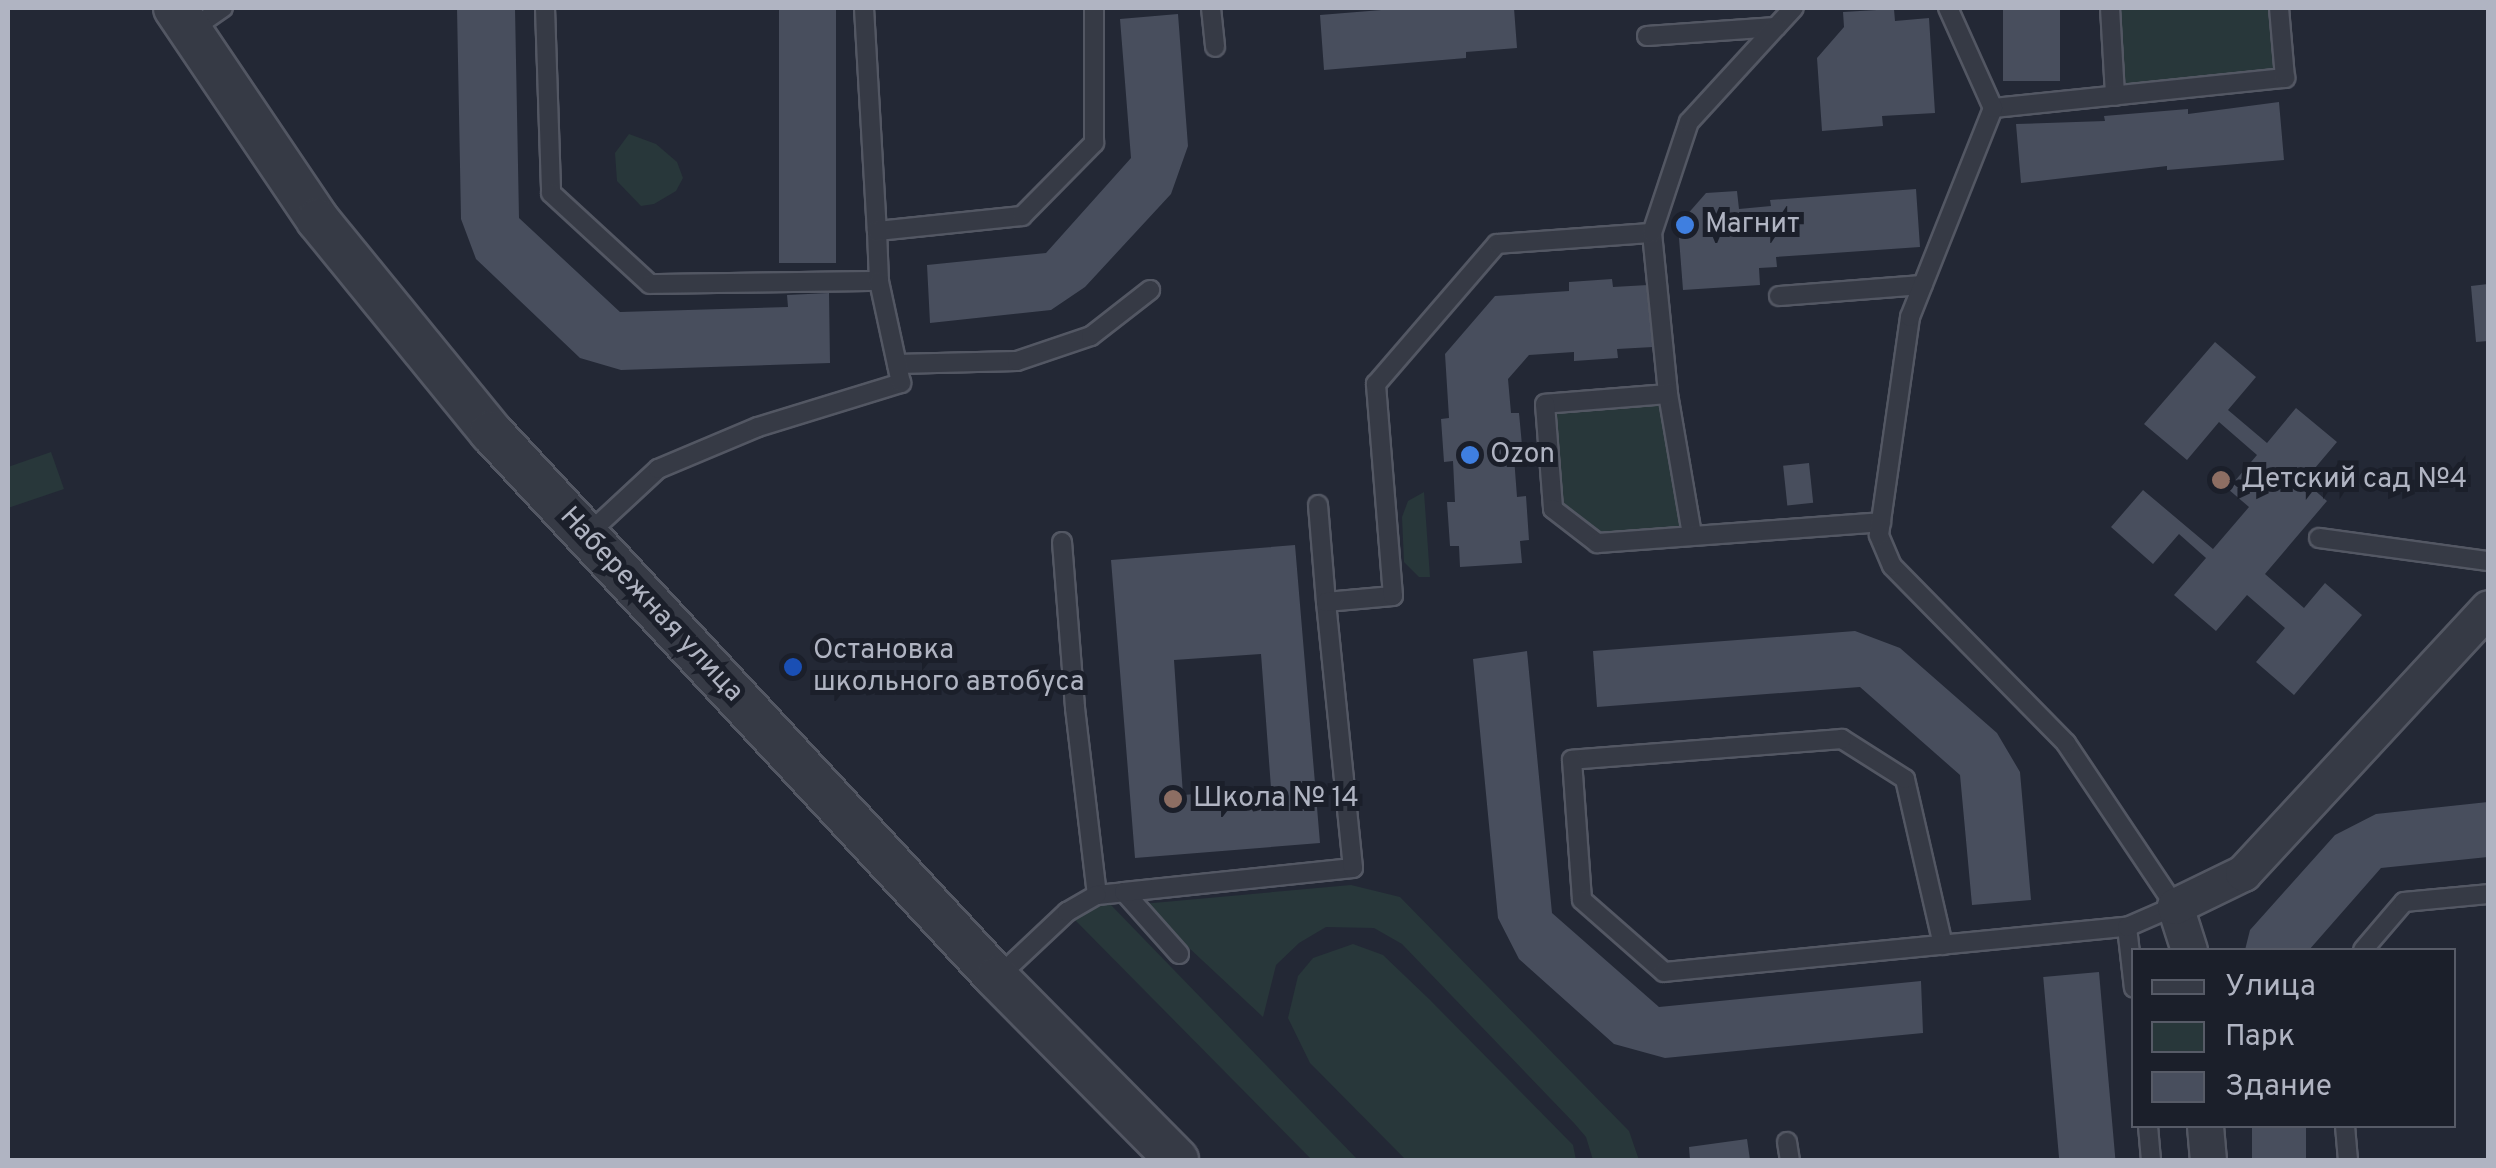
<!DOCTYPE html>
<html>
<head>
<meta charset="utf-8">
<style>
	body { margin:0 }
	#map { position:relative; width:2496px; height:1168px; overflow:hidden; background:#232835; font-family:Overpass,sans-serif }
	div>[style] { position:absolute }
	.green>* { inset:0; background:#28373a }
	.building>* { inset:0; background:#484e5d; transform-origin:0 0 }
	.roads { filter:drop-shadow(2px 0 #535763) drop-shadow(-2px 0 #535763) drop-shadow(0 2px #535763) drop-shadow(0 -2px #535763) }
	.service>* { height:18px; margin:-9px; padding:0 9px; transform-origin:9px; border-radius:9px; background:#363a45 }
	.minor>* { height:35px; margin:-17.5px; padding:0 17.5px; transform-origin:17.5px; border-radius:17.5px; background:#363a45 }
	.tertiary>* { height:42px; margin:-21px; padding:0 21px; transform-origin:21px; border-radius:21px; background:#363a45 }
	.dots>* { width:28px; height:28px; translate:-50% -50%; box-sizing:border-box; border:5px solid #1b1f2a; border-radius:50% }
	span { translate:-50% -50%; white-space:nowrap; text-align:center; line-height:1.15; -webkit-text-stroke:10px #1b1f2a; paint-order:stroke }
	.poi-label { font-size:28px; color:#b0b4c2 }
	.left { translate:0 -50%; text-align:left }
	.street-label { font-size:28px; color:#b0b4c2 }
	.frame { position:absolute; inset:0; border:10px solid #b0b4c2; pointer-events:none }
	.legend { position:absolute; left:2131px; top:948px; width:325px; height:180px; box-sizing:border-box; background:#1b1f2a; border:2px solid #575b67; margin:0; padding:12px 18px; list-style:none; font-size:30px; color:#b0b4c2 }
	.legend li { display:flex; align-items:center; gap:20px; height:50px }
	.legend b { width:50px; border:2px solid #575b67 }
</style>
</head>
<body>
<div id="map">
	<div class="green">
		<div style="clip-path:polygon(2110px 8px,2279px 8px,2285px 78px,2115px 96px)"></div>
		<div style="clip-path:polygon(629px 134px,656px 144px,677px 162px,683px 178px,676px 191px,654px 204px,641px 206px,617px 181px,615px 153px)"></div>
		<div style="clip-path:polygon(1668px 394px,1692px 534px,1597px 543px,1553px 509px,1545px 404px)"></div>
		<div style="clip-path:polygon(51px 452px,64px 489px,8px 508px,8px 467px)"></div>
		<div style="clip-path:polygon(1424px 492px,1430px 577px,1419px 577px,1404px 562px,1402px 517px,1408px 501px)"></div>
		<div style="clip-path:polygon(1351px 885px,1400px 897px,1629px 1131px,1639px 1160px,1593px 1160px,1586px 1137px,1574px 1123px,1402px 944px,1374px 928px,1326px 927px,1299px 943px,1276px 965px,1263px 1017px,1142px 904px)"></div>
		<div style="clip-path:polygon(1103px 899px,1110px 904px,1358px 1160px,1312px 1160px,1073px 918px)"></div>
		<div style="clip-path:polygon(1353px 944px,1383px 955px,1429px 999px,1573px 1145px,1576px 1160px,1406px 1160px,1310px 1063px,1288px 1018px,1298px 976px,1313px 958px)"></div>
	</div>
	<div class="building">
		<div style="clip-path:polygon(457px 8px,515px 8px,519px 218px,620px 312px,788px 307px,787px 295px,829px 293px,830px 363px,621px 370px,580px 358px,476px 259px,461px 219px)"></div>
		<div style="left:779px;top:8px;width:57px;height:255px"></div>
		<div style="clip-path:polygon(1406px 8px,1514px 8px,1517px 48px,1466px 52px,1466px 58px,1324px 70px,1320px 15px)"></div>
		<div style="left:2003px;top:8px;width:57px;height:73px"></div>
		<div style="clip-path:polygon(1894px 9px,1895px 21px,1929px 18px,1935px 113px,1882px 116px,1883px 126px,1822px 131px,1817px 58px,1844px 27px,1843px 12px)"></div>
		<div style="clip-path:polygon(1178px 14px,1188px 146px,1171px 194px,1085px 287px,1051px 310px,930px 323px,927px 265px,1046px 253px,1131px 158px,1120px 19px)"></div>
		<div style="clip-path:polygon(2279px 102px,2284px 160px,2167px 170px,2167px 166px,2021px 183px,2016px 124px,2105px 121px,2104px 116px,2188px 109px,2188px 114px)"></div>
		<div style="clip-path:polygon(1916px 189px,1920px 247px,1776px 257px,1777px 267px,1759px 268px,1760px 285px,1683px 290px,1678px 225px,1706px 193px,1737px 191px,1739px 209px,1771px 206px,1770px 200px)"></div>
		<div style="clip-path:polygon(1612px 279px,1613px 287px,1648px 285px,1653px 347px,1617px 349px,1618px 358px,1574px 361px,1574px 352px,1529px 355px,1508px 379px,1511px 413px,1519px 413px,1523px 456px,1514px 457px,1517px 497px,1526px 496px,1529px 540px,1520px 541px,1522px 563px,1460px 567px,1459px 546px,1450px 546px,1447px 502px,1455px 502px,1453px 461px,1444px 462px,1441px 419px,1449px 418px,1445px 354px,1495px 296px,1569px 291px,1569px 282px)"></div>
		<div style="clip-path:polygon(2488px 284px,2488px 341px,2476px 342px,2471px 286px)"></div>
		<div style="clip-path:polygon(2215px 342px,2256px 377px,2228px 410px,2267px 443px,2296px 408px,2337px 442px,2304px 481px,2327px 501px,2265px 574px,2304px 608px,2325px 583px,2362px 615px,2294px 695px,2256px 662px,2285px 628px,2247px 595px,2216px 631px,2174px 595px,2206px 558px,2179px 534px,2153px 564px,2111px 527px,2143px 490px,2213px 549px,2249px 507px,2228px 489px,2257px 455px,2219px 422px,2187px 460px,2144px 424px)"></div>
		<div style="left:1809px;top:463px;width:40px;height:26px;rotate:84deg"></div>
		<div style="clip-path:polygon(evenodd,1295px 545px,1320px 843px,1135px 858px,1111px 560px,1295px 545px,1261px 654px,1271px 788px,1183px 795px,1174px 660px,1261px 654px)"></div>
		<div style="clip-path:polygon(1855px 631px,1900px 648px,1997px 733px,2020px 772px,2031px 900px,1972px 905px,1960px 775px,1860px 687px,1597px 707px,1593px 651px)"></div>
		<div style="clip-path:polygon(1527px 651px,1552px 913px,1659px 1007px,1921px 981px,1923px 1033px,1665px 1058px,1614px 1044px,1519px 959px,1498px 918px,1473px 659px)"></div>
		<div style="clip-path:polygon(2488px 802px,2488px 857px,2381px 868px,2309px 950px,2245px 950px,2250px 930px,2335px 835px,2376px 814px)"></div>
		<div style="left:2099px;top:972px;width:189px;height:56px;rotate:85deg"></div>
		<div style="left:2252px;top:1126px;width:54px;height:34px"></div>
		<div style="clip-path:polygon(1747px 1139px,1750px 1160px,1690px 1160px,1689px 1147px)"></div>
	</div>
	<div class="roads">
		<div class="service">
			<div style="left:545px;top:8px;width:185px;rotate:88.1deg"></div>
			<div style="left:551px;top:193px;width:134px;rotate:42.6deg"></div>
			<div style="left:650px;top:284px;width:229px;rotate:-0.8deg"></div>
			<div style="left:879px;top:281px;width:50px;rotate:-92.3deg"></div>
			<div style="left:864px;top:8px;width:223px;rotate:86.7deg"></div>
			<div style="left:877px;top:231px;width:146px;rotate:-5.9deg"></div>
			<div style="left:1022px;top:216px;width:103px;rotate:-45.4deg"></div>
			<div style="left:1094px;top:143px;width:135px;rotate:-90deg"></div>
			<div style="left:1211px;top:8px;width:39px;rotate:84deg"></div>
			<div style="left:2110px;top:8px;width:88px;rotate:86.7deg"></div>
			<div style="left:191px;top:30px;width:39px;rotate:-35deg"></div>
			<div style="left:1647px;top:36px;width:129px;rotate:-4deg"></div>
			<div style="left:1776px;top:27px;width:26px;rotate:-47deg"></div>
			<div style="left:1993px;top:108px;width:294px;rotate:-5.9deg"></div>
			<div style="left:2285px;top:78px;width:70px;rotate:-94.9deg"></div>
			<div style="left:1652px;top:233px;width:162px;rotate:84.3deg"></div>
			<div style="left:1668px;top:394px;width:142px;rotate:80.3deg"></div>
			<div style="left:1779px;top:296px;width:144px;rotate:-4.4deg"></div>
			<div style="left:897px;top:364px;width:120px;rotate:-1.4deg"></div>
			<div style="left:1017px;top:361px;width:78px;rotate:-18.7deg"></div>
			<div style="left:1091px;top:336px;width:75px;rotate:-37.9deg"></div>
			<div style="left:1668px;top:394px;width:123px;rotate:175.4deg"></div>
			<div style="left:1545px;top:404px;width:105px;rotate:85.6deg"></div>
			<div style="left:1553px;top:509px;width:56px;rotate:37.7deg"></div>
			<div style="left:1597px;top:543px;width:285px;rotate:-4.2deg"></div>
			<div style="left:1318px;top:505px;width:97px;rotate:85.3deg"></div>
			<div style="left:587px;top:535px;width:97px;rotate:-42.9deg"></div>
			<div style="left:658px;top:469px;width:108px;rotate:-22.8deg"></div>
			<div style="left:758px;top:427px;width:150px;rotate:-17.1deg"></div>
			<div style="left:901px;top:383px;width:104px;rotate:-102.2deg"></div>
			<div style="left:2319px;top:538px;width:171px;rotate:7.8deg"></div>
			<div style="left:1062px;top:542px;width:167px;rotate:85.5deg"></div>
			<div style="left:1075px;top:708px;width:188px;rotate:83.3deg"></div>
			<div style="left:1097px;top:895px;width:27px;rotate:-6deg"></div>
			<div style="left:1124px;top:892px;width:83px;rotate:48.4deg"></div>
			<div style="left:1124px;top:892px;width:230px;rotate:-6deg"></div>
			<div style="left:1353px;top:868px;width:267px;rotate:-95.8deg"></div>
			<div style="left:1326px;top:602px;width:67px;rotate:-5.1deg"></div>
			<div style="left:1393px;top:596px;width:213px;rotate:-94.6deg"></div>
			<div style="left:1376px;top:384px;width:185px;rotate:-49.2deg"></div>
			<div style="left:1497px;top:244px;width:155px;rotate:-4.1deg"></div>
			<div style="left:1652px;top:233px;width:117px;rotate:-71.6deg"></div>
			<div style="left:1689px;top:122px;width:129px;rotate:-47.5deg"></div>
			<div style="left:2127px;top:927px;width:61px;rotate:83.5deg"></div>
			<div style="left:1943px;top:945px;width:170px;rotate:-102.9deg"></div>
			<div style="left:1905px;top:779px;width:75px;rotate:-147.6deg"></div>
			<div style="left:1842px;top:739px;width:271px;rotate:175.6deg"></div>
			<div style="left:1572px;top:760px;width:140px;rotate:85.9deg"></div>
			<div style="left:1582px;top:900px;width:109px;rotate:41.3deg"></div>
			<div style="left:1664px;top:972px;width:465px;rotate:-5.6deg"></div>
			<div style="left:2127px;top:927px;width:52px;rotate:-23.6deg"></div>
			<div style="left:2175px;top:906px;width:196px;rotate:-123.8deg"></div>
			<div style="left:2066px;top:743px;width:248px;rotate:-134.5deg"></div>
			<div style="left:1892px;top:566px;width:34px;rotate:-113deg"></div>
			<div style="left:1879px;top:535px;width:220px;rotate:-81.9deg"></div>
			<div style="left:1910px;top:317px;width:225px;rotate:-68.3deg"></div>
			<div style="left:1993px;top:108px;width:110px;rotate:-114.2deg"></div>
			<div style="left:2363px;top:950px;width:63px;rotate:-49.5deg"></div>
			<div style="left:2404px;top:902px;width:84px;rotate:-5.4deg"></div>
			<div style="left:998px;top:977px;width:95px;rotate:-43.3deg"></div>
			<div style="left:1067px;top:912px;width:34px;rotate:-30deg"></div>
			<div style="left:2148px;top:1126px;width:34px;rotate:85deg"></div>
			<div style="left:2345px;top:1126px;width:34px;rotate:85deg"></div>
			<div style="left:1787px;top:1142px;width:18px;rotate:81deg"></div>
		</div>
		<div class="minor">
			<div style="left:2189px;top:950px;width:46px;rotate:-107.7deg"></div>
			<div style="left:2175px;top:906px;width:76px;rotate:-25.9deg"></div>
			<div style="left:2243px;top:873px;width:361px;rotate:-47.2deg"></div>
			<div style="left:2205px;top:1126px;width:34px;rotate:85deg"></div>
		</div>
		<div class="tertiary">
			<div style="left:175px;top:8px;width:256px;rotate:56deg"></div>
			<div style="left:318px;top:220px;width:274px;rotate:50.8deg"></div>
			<div style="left:491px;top:432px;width:744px;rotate:47.18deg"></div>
			<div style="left:997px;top:978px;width:256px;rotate:45.3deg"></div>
		</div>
	</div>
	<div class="dots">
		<div style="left:1685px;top:225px;background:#3f7fe0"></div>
		<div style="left:1470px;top:455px;background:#3f7fe0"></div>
		<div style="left:2221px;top:480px;background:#8d6e63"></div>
		<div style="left:793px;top:667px;background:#1a4fb4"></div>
		<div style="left:1173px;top:799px;background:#8d6e63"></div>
	</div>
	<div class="poi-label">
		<span class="left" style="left:1705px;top:225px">Магнит</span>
		<span class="left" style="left:1490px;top:455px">Ozon</span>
		<span class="left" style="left:2241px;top:480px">Детский сад №4</span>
		<span class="left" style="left:813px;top:667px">Остановка<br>школьного автобуса</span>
		<span class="left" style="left:1193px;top:799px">Школа № 14</span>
	</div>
	<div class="street-label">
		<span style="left:651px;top:605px;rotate:47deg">Набережная улица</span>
	</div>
	<div class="frame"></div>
	<ul class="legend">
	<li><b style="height:12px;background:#363a45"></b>Улица</li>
	<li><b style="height:28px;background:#28373a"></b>Парк</li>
	<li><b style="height:28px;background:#484e5d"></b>Здание</li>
	</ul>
</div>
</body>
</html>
